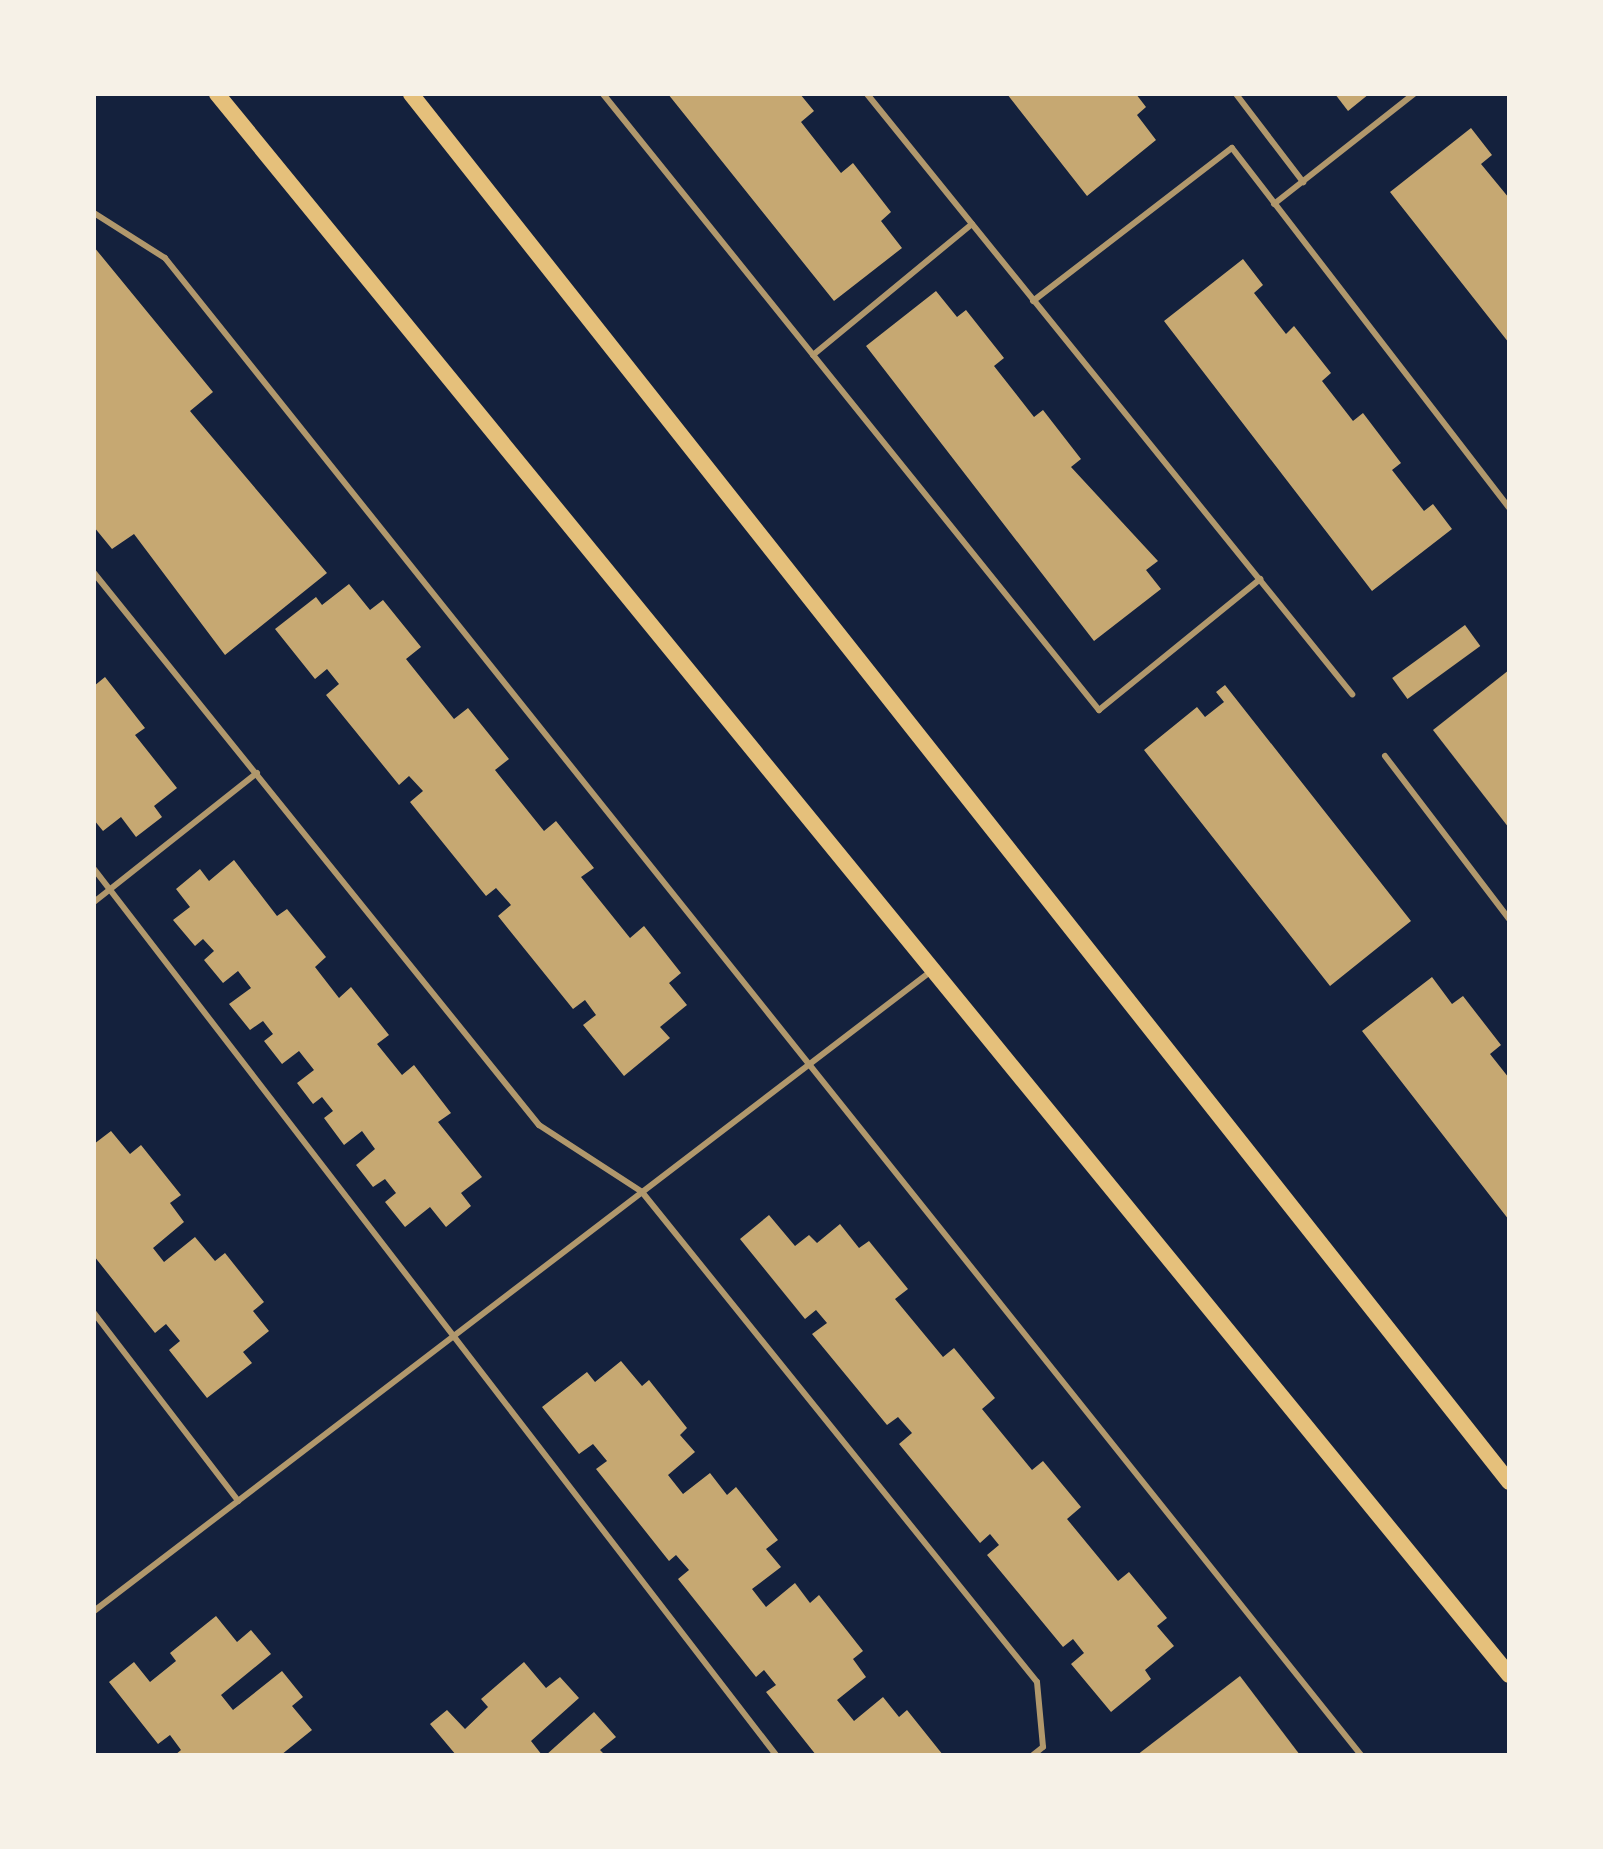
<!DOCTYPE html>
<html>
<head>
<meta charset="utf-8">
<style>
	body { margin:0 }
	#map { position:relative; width:1603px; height:1849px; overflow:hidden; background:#14213d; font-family:Lato,sans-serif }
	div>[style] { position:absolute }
	.building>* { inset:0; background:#c6a872; transform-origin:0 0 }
	.service>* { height:6px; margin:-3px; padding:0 3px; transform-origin:3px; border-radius:3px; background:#b1986c }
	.secondary>* { height:16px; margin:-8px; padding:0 8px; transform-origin:8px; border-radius:8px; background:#e5c07b }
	span { translate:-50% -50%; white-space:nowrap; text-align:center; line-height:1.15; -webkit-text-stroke:7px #f6f1e7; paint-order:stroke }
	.frame { position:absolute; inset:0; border:96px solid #f6f1e7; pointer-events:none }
</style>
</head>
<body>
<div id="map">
	<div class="building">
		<div style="clip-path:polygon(668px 94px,800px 94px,814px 111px,801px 122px,841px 173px,853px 163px,891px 212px,881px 221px,902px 248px,834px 301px)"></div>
		<div style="clip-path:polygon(1007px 94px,1136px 94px,1146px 107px,1137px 115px,1156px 140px,1087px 196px)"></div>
		<div style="clip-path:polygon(1335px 94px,1369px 94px,1348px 111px)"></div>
		<div style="clip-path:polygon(1471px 128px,1492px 155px,1481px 164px,1509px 198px,1509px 343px,1390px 192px)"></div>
		<div style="clip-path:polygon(94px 247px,213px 392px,190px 411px,327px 573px,225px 655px,134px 534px,112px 549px,94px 527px)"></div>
		<div style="clip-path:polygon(1243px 259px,1263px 285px,1254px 293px,1286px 334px,1294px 326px,1331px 373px,1322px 381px,1353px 421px,1363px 413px,1401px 463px,1392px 470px,1424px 511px,1433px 504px,1452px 529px,1372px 591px,1164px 321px)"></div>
		<div style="clip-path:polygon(936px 291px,957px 317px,966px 310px,1004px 358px,994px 366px,1034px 417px,1043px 410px,1081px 459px,1071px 467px,1158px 561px,1146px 570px,1161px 589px,1094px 641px,866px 346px)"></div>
		<div style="clip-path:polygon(349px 584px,370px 610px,383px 600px,421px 647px,406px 659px,454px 719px,468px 708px,509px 759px,495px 770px,544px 831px,556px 821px,594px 868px,581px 877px,630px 938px,644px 926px,681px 973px,669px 983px,687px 1005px,660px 1027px,670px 1038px,624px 1076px,583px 1025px,596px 1015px,585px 1000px,573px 1009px,498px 916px,511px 905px,496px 888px,486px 896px,410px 802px,423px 791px,409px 776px,399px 785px,326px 695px,339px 684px,327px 669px,315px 679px,275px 629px,316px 597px,322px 605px)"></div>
		<div style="left:1465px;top:625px;width:26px;height:90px;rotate:54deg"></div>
		<div style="clip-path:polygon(1509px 670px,1509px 828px,1433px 730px)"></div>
		<div style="clip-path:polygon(105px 677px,145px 728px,135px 735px,177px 788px,154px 806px,162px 817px,136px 837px,121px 817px,103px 831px,94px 820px,94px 686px)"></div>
		<div style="clip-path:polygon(1225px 685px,1411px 921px,1330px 986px,1144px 750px,1197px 707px,1205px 717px,1224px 702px,1216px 692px)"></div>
		<div style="clip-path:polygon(234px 860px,277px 916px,287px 909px,326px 957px,315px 967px,339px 998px,351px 987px,389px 1035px,377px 1044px,402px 1075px,414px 1065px,451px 1113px,438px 1122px,482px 1177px,461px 1193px,471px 1206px,446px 1227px,430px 1207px,405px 1227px,385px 1202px,396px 1193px,385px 1179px,373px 1187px,356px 1165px,375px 1149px,362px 1131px,344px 1145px,324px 1118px,333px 1111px,322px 1097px,313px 1104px,297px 1083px,314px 1070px,299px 1051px,282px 1064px,264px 1041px,273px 1034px,263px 1021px,250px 1030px,229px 1004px,251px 988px,238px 971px,223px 983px,204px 960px,214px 951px,203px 939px,195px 946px,173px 920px,190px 907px,176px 889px,200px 869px,209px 881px)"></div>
		<div style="clip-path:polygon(1432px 977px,1452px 1004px,1463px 996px,1501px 1045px,1490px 1054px,1509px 1078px,1509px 1220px,1362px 1031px)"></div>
		<div style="clip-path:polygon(111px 1131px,130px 1154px,141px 1145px,181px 1195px,170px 1203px,184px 1222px,153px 1248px,164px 1262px,195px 1237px,215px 1261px,225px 1253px,264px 1302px,253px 1311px,269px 1331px,243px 1352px,252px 1363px,207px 1398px,169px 1350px,180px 1341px,166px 1324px,155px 1333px,94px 1256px,94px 1144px)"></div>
		<div style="clip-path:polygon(769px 1215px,795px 1246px,809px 1235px,817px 1243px,840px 1224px,859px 1248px,869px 1241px,908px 1289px,895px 1299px,943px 1357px,954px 1348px,995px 1398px,982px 1409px,1032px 1470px,1043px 1461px,1081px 1507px,1067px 1519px,1118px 1581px,1129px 1572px,1167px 1618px,1157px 1626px,1174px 1646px,1145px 1670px,1151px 1679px,1111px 1712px,1071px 1664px,1084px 1653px,1073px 1639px,1063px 1647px,987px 1555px,999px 1545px,990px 1534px,980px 1543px,899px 1444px,912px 1433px,898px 1417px,887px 1425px,812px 1334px,827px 1323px,816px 1310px,805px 1319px,740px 1239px)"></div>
		<div style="clip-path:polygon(621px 1361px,642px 1386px,649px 1380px,687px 1428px,680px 1435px,695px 1452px,668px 1475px,683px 1494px,710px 1473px,727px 1495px,736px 1487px,778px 1540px,766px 1549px,781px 1567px,752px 1589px,766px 1607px,795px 1583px,810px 1603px,819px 1595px,863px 1651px,853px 1659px,866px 1677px,837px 1700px,854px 1721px,883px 1697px,899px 1717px,907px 1710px,943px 1755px,816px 1755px,766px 1692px,776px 1685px,764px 1670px,756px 1677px,678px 1579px,689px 1570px,676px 1555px,669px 1561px,596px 1469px,607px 1461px,593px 1444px,579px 1454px,542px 1407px,587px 1372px,595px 1382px)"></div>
		<div style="clip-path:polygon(216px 1616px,237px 1642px,251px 1630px,271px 1654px,221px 1695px,233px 1710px,282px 1671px,303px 1697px,292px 1706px,312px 1730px,281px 1755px,175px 1755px,181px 1750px,170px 1735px,158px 1744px,109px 1682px,134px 1662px,150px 1682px,176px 1661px,170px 1653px)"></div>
		<div style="clip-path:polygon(524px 1662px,546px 1688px,560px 1677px,579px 1698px,531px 1741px,542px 1755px,456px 1755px,430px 1724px,447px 1710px,465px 1729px,488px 1707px,481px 1699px)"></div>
		<div style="clip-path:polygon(1240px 1676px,1300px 1755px,1137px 1755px)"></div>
		<div style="clip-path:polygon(594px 1712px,616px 1737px,600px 1750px,605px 1755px,546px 1755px)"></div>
	</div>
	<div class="service">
		<div style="left:603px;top:94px;width:791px;rotate:51.16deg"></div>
		<div style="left:1099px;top:710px;width:208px;rotate:-39.1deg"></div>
		<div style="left:867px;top:94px;width:772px;rotate:51.05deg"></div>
		<div style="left:1236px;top:94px;width:111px;rotate:52.7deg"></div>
		<div style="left:1274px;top:204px;width:178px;rotate:-38.2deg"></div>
		<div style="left:94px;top:213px;width:84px;rotate:32.4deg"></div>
		<div style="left:165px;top:258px;width:1916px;rotate:51.38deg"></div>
		<div style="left:1033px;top:301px;width:251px;rotate:-37.6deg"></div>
		<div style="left:1232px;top:148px;width:454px;rotate:52.4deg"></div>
		<div style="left:813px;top:355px;width:206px;rotate:-39.5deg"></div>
		<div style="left:94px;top:573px;width:709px;rotate:51.13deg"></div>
		<div style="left:539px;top:1125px;width:123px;rotate:33deg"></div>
		<div style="left:642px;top:1192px;width:629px;rotate:51.13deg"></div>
		<div style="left:1037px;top:1682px;width:65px;rotate:84.7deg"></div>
		<div style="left:1043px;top:1747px;width:13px;rotate:141deg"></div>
		<div style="left:1385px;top:756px;width:205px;rotate:52.7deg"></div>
		<div style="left:94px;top:869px;width:1118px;rotate:52.41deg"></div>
		<div style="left:94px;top:902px;width:208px;rotate:-38.4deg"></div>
		<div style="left:94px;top:1313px;width:237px;rotate:52.5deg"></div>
		<div style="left:94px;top:1611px;width:1052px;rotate:-37.39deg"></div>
	</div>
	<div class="secondary">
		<div style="left:217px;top:94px;width:2042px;rotate:50.74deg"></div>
		<div style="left:411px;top:94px;width:1770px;rotate:51.65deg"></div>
	</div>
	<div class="frame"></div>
</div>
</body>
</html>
